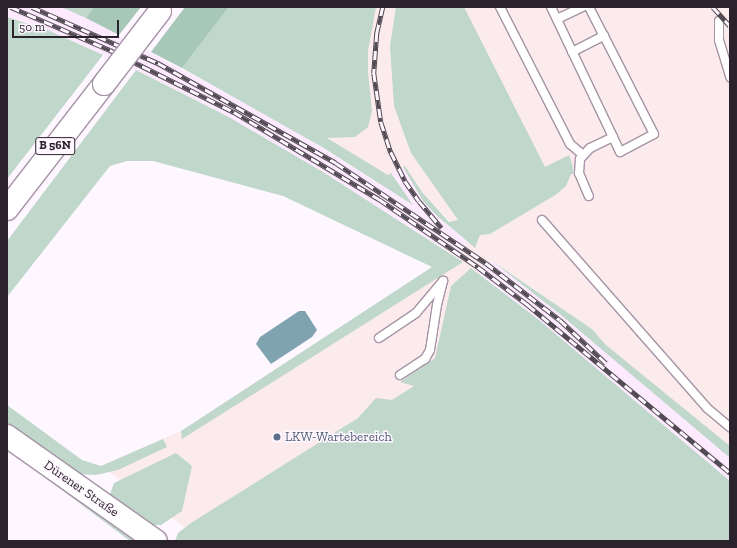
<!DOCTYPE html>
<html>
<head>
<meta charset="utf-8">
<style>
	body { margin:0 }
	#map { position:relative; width:737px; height:548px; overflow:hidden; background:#fff7ff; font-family:"Zilla Slab",serif }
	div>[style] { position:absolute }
	.built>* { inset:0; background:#feeaff }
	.industrial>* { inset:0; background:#fcebed }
	.green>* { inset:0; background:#c0d7cb }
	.forest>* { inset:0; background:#a7c8b8 }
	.water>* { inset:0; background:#80a3b0 }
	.roads { filter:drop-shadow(1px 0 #a593a6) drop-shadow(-1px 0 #a593a6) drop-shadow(0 1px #a593a6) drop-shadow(0 -1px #a593a6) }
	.lane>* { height:8px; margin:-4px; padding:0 4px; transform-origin:4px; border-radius:4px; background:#fff }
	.secondary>* { height:22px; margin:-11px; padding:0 11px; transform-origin:11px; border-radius:11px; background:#fff }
	.primary>* { height:22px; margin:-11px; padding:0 11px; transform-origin:11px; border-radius:11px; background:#fff }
	.rail>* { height:4.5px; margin-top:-2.25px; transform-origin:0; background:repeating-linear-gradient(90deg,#fff7ff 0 9px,#524b53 0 18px); box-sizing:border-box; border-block:1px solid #524b53 }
	.bridges { filter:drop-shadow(1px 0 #a593a6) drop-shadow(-1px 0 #a593a6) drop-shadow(0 1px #a593a6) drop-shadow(0 -1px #a593a6) }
	.primary-bridge>* { height:22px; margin:-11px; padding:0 11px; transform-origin:11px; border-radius:11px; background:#fff }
	.dots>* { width:11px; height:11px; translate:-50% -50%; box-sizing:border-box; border:2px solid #fff7ff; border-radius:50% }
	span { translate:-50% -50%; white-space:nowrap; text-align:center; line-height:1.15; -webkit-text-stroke:3px #fff7ff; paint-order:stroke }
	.shield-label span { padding:1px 3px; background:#fff7ff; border:1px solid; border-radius:3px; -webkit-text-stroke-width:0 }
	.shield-label { font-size:12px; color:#2a232b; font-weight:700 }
	.service-label { font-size:13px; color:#4e5e75 }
	.left { translate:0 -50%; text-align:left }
	.street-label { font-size:13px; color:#2a232b }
	.frame { position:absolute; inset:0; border:8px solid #2a232b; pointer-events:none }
	.scale { position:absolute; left:12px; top:20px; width:107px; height:18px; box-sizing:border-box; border:2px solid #2a232b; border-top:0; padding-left:5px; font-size:12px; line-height:14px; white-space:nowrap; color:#2a232b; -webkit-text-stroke:3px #fff7ff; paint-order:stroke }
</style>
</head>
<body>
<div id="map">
	<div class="built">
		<div style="clip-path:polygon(7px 7px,61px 7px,86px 18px,285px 125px,412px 204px,391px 173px,403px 167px,423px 201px,436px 215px,467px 242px,456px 257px,323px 172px,227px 116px,78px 43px,7px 17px)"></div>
		<div style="clip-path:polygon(492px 261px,561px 315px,730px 458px,730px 481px,539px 320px,473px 269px)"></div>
	</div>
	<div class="industrial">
		<div style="clip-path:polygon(229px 7px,730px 7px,730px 446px,606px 345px,592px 329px,492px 261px,472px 271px,467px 355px,196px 536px,101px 466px,185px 429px,433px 267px,444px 248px,456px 257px,467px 242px,475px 248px,422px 192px,405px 166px,388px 175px,251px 94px)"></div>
	</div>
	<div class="green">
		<div style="clip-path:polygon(61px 7px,83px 8px,94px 7px,86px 18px)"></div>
		<div style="clip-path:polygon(229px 7px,376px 7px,368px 51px,368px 72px,372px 111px,368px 127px,355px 137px,327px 138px,388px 175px,391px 173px,413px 205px,322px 147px,182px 68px)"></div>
		<div style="clip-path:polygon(396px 7px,464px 7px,545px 167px,569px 155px,572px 163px,574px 174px,571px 174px,566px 186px,557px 194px,490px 234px,480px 235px,475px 248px,436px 215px,423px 201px,403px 167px,405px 166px,422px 192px,449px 222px,458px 220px,411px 153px,394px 106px,390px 46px)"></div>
		<div style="clip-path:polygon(7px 17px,50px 31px,103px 55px,7px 179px)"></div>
		<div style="clip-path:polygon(136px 70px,227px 116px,323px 172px,463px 262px,182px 439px,181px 431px,432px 267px,283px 196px,153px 161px,127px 161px,110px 166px,7px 297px,7px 241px)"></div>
		<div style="clip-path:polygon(492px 261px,592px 329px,606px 345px,730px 446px,730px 458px,561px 315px)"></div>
		<div style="clip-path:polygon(471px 268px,539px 320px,730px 481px,730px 541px,175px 541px,178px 533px,191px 523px,358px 418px,376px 398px,392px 400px,414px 386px,400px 382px,435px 358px,451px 286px)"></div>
		<div style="clip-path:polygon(7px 405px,82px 460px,101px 466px,163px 439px,167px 447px,118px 470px,96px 475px,75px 474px,7px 427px)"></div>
		<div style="clip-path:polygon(7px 449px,145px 541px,130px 541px)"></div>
		<div style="clip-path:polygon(176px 453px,192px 466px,182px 511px,161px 525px,146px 525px,109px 497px,114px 483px)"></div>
	</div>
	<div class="forest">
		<div style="clip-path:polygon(94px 7px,141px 7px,119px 35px,86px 18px)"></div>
		<div style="clip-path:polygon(185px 7px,229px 7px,182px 68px,151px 52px)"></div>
	</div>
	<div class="water">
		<div style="clip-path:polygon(299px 311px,305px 311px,317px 330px,312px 337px,271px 364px,256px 344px,260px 337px)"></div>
	</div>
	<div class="roads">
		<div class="lane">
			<div style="left:500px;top:7px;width:154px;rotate:62.9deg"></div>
			<div style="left:570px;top:144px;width:17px;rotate:40deg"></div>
			<div style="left:551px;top:7px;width:144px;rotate:64.5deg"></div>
			<div style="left:613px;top:137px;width:25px;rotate:154deg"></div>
			<div style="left:590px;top:148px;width:15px;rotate:132deg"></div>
			<div style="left:580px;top:159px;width:14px;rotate:94deg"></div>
			<div style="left:579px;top:173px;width:25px;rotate:67deg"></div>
			<div style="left:589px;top:7px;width:33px;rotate:63deg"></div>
			<div style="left:557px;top:19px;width:29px;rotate:-25deg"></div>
			<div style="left:719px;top:21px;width:19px;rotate:90deg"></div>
			<div style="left:719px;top:40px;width:39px;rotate:73deg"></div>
			<div style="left:572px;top:52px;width:36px;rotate:-27deg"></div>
			<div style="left:604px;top:36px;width:110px;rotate:63deg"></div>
			<div style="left:654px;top:134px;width:38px;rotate:152deg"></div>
			<div style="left:620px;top:152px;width:17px;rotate:-115deg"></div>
			<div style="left:542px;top:220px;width:250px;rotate:48.7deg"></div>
			<div style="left:707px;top:408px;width:30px;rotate:40deg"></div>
			<div style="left:379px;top:338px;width:45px;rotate:-34deg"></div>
			<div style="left:416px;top:313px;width:42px;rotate:-49.8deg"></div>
			<div style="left:400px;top:375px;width:30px;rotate:-33deg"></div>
			<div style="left:425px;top:359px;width:10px;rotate:-61deg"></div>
			<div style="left:430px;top:350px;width:46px;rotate:-81.2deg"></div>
			<div style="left:437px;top:305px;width:25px;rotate:-76deg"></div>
		</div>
		<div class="secondary">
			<div style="left:7px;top:436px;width:182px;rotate:35.2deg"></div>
		</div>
		<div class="primary">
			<div style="left:7px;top:209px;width:158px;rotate:-52.2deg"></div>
		</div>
	</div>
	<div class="rail">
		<div style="left:11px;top:7px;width:108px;rotate:23.5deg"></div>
		<div style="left:110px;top:50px;width:139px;rotate:26.6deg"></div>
		<div style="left:234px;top:112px;width:169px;rotate:31deg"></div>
		<div style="left:379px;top:199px;width:120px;rotate:34.5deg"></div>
		<div style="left:478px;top:267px;width:63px;rotate:37.2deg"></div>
		<div style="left:528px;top:305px;width:263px;rotate:39.7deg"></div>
		<div style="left:32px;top:7px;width:138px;rotate:24deg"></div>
		<div style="left:158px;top:63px;width:204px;rotate:29.3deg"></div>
		<div style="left:336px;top:163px;width:180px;rotate:33.7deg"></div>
		<div style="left:486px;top:263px;width:93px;rotate:37.6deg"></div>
		<div style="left:560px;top:320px;width:63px;rotate:43.1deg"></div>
		<div style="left:383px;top:7px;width:27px;rotate:103deg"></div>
		<div style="left:377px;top:33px;width:40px;rotate:94.3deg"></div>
		<div style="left:374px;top:73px;width:49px;rotate:81.9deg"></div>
		<div style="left:381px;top:122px;width:32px;rotate:72deg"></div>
		<div style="left:391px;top:152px;width:32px;rotate:64deg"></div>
		<div style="left:405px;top:181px;width:24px;rotate:55deg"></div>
		<div style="left:419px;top:201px;width:35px;rotate:50deg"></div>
		<div style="left:713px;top:7px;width:25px;rotate:48deg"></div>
	</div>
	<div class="bridges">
		<div class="primary-bridge">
			<div style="left:104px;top:84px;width:92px;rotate:-52.5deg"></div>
		</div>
	</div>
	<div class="dots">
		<div style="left:277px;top:437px;background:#5c6f8a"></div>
	</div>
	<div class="shield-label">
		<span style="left:55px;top:146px">B 56N</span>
	</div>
	<div class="service-label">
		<span class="left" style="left:285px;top:437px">LKW-Wartebereich</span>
	</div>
	<div class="street-label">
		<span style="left:81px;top:489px;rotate:35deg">Dürener Straße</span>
	</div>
	<div class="frame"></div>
	<div class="scale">50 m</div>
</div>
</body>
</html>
